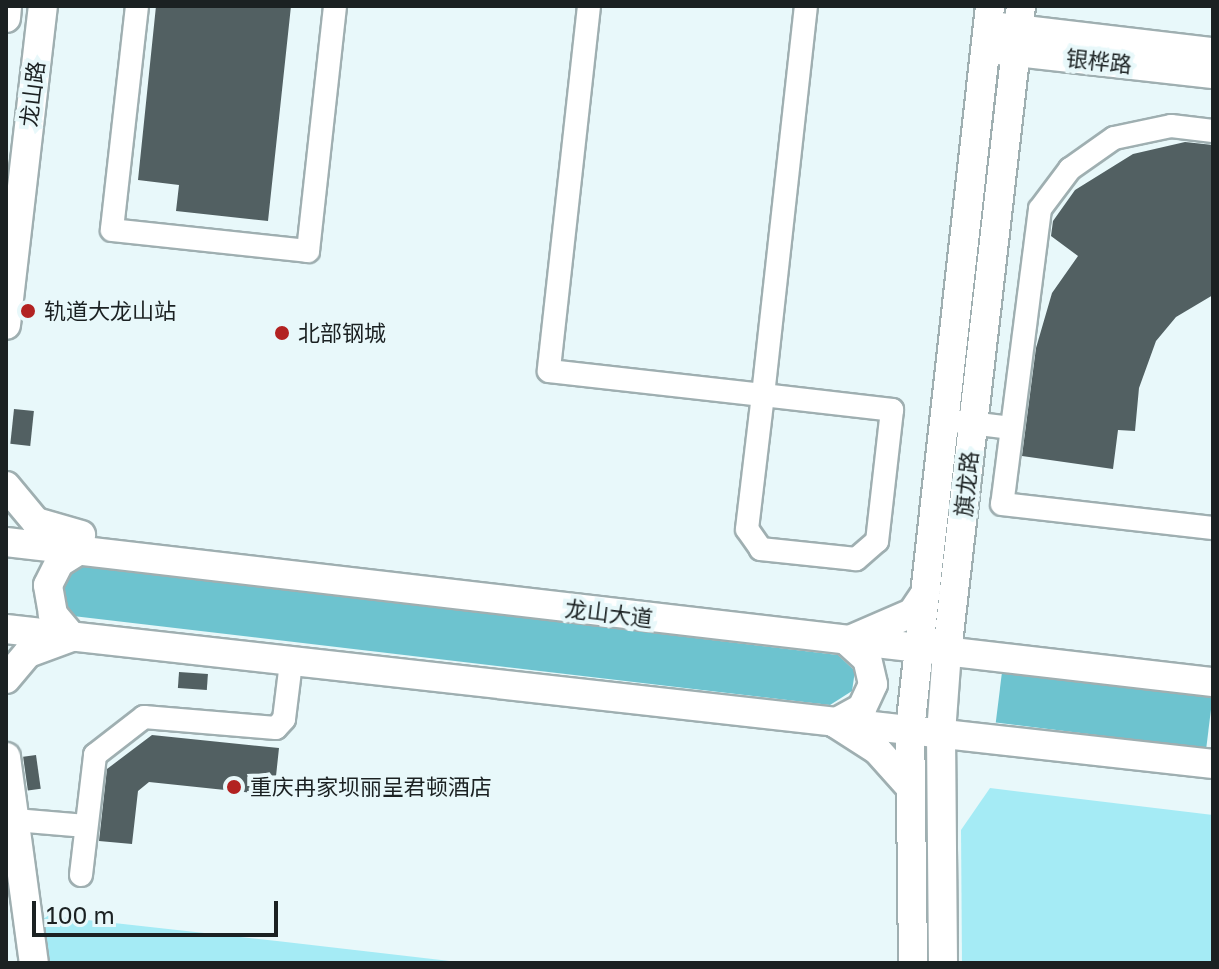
<!DOCTYPE html>
<html>
<head>
<meta charset="utf-8">
<style>
	body { margin:0 }
	#map { position:relative; width:1219px; height:969px; overflow:hidden; background:#e8f8fa; font-family:"Golos Text","Noto Sans SC",sans-serif }
	div>[style] { position:absolute }
	.green>* { inset:0; background:#a5ebf5 }
	.forest>* { inset:0; background:#6dc3cf; transform-origin:0 0 }
	.building>* { inset:0; background:#526062; transform-origin:0 0 }
	.roads { filter:drop-shadow(2px 0 #9fafb1) drop-shadow(-2px 0 #9fafb1) drop-shadow(0 2px #9fafb1) drop-shadow(0 -2px #9fafb1) }
	.minor>* { height:22px; margin:-11px; padding:0 11px; transform-origin:11px; border-radius:11px; background:#fff }
	.major>* { height:28px; margin:-14px; padding:0 14px; transform-origin:14px; border-radius:14px; background:#fff }
	.dots>* { width:22px; height:22px; translate:-50% -50%; box-sizing:border-box; border:4px solid #e8f8fa; border-radius:50% }
	span { translate:-50% -50%; white-space:nowrap; text-align:center; line-height:1.15; -webkit-text-stroke:8px #e8f8fa; paint-order:stroke }
	.street-label { font-size:22px; color:#1b2122 }
	.poi-label { font-size:22px; color:#1b2122 }
	.left { translate:0 -50%; text-align:left }
	.frame { position:absolute; inset:0; border:8px solid #1b2122; pointer-events:none }
	.scale { position:absolute; left:32px; top:901px; width:246px; height:36px; box-sizing:border-box; border:4px solid #1b2122; border-top:0; padding-left:10px; font-size:24px; line-height:28px; white-space:nowrap; color:#1b2122; -webkit-text-stroke:6px #e8f8fa; paint-order:stroke }
</style>
</head>
<body>
<div id="map">
	<div class="green">
		<div style="clip-path:polygon(990px 788px,1213px 815px,1213px 963px,962px 963px,961px 830px)"></div>
		<div style="clip-path:polygon(42px 915px,277px 941px,467px 963px,49px 963px)"></div>
	</div>
	<div class="forest">
		<div style="clip-path:polygon(79px 565px,838px 655px,855px 671px,852px 691px,830px 705px,73px 616px,59px 603px,62px 577px)"></div>
		<div style="left:1002px;top:672px;width:212px;height:51px;rotate:7deg"></div>
	</div>
	<div class="building">
		<div style="clip-path:polygon(156px 6px,291px 6px,268px 221px,176px 211px,179px 185px,138px 180px)"></div>
		<div style="clip-path:polygon(1185px 142px,1213px 145px,1213px 295px,1176px 317px,1156px 341px,1139px 388px,1135px 431px,1118px 430px,1113px 469px,1022px 456px,1036px 348px,1052px 293px,1078px 256px,1051px 236px,1053px 221px,1075px 190px,1133px 154px)"></div>
		<div style="left:14px;top:409px;width:20px;height:35px;rotate:6deg"></div>
		<div style="left:179px;top:672px;width:29px;height:16px;rotate:4deg"></div>
		<div style="clip-path:polygon(152px 735px,279px 748px,274px 795px,149px 782px,138px 791px,132px 844px,99px 841px,107px 769px)"></div>
		<div style="left:36px;top:755px;width:34px;height:13px;rotate:82deg"></div>
	</div>
	<div class="roads">
		<div class="minor">
			<div style="left:137px;top:6px;width:225px;rotate:96.4deg"></div>
			<div style="left:112px;top:230px;width:197px;rotate:6.1deg"></div>
			<div style="left:308px;top:251px;width:246px;rotate:-83.7deg"></div>
			<div style="left:589px;top:6px;width:367px;rotate:96.3deg"></div>
			<div style="left:549px;top:371px;width:215px;rotate:6.4deg"></div>
			<div style="left:763px;top:395px;width:130px;rotate:6.6deg"></div>
			<div style="left:892px;top:410px;width:132px;rotate:96.5deg"></div>
			<div style="left:877px;top:541px;width:28px;rotate:139deg"></div>
			<div style="left:856px;top:559px;width:96px;rotate:-174deg"></div>
			<div style="left:761px;top:549px;width:24px;rotate:-125deg"></div>
			<div style="left:747px;top:529px;width:135px;rotate:-83.2deg"></div>
			<div style="left:763px;top:395px;width:391px;rotate:-83.7deg"></div>
			<div style="left:1213px;top:131px;width:42px;rotate:-173.2deg"></div>
			<div style="left:1171px;top:126px;width:58px;rotate:168.1deg"></div>
			<div style="left:1114px;top:138px;width:54px;rotate:144.8deg"></div>
			<div style="left:1070px;top:169px;width:50px;rotate:126.9deg"></div>
			<div style="left:1040px;top:209px;width:297px;rotate:97.3deg"></div>
			<div style="left:1002px;top:504px;width:212px;rotate:6.5deg"></div>
			<div style="left:946px;top:420px;width:65px;rotate:7deg"></div>
			<div style="left:15px;top:820px;width:71px;rotate:4.8deg"></div>
			<div style="left:81px;top:875px;width:121px;rotate:-83.3deg"></div>
			<div style="left:95px;top:755px;width:62px;rotate:-37.8deg"></div>
			<div style="left:144px;top:717px;width:132px;rotate:4.8deg"></div>
			<div style="left:276px;top:728px;width:12px;rotate:-48deg"></div>
			<div style="left:284px;top:719px;width:56px;rotate:-82.9deg"></div>
		</div>
		<div class="major">
			<div style="left:6px;top:18px;width:12px;rotate:-85deg"></div>
			<div style="left:999px;top:27px;width:215px;rotate:6.7deg"></div>
			<div style="left:999px;top:50px;width:215px;rotate:6.4deg"></div>
			<div style="left:6px;top:325px;width:321px;rotate:-83.4deg"></div>
			<div style="left:6px;top:486px;width:47px;rotate:50.2deg"></div>
			<div style="left:36px;top:522px;width:47px;rotate:16.1deg"></div>
			<div style="left:6px;top:542px;width:1215px;rotate:6.62deg"></div>
			<div style="left:6px;top:629px;width:1215px;rotate:6.38deg"></div>
			<div style="left:6px;top:679px;width:34px;rotate:-50deg"></div>
			<div style="left:28px;top:653px;width:47px;rotate:-20deg"></div>
			<div style="left:72px;top:637px;width:30px;rotate:-130deg"></div>
			<div style="left:53px;top:614px;width:29px;rotate:-100deg"></div>
			<div style="left:48px;top:585px;width:25px;rotate:-63deg"></div>
			<div style="left:59px;top:563px;width:25px;rotate:-32deg"></div>
			<div style="left:6px;top:757px;width:208px;rotate:82.3deg"></div>
			<div style="left:911px;top:788px;width:51px;rotate:-131.8deg"></div>
			<div style="left:877px;top:750px;width:50px;rotate:-147.3deg"></div>
			<div style="left:835px;top:723px;width:31px;rotate:-29deg"></div>
			<div style="left:862px;top:708px;width:26px;rotate:-65deg"></div>
			<div style="left:873px;top:684px;width:26px;rotate:-103deg"></div>
			<div style="left:867px;top:659px;width:27px;rotate:-138deg"></div>
			<div style="left:847px;top:641px;width:71px;rotate:-23.3deg"></div>
			<div style="left:912px;top:613px;width:25px;rotate:-56deg"></div>
			<div style="left:913px;top:963px;width:233px;rotate:-90.7deg"></div>
			<div style="left:910px;top:730px;width:728px;rotate:-83.69deg"></div>
			<div style="left:943px;top:963px;width:230px;rotate:-90.5deg"></div>
			<div style="left:941px;top:733px;width:81px;rotate:-85.8deg"></div>
			<div style="left:947px;top:652px;width:650px;rotate:-83.47deg"></div>
		</div>
	</div>
	<div class="dots">
		<div style="left:28px;top:311px;background:#b22221"></div>
		<div style="left:282px;top:333px;background:#b22221"></div>
		<div style="left:234px;top:787px;background:#b22221"></div>
	</div>
	<div class="street-label">
		<span style="left:1099px;top:61px;rotate:6deg">银桦路</span>
		<span style="left:32px;top:94px;rotate:-83deg">龙山路</span>
		<span style="left:966px;top:484px;rotate:-84deg">旗龙路</span>
		<span style="left:609px;top:613px;rotate:7deg">龙山大道</span>
	</div>
	<div class="poi-label">
		<span class="left" style="left:44px;top:311px">轨道大龙山站</span>
		<span class="left" style="left:298px;top:333px">北部钢城</span>
		<span class="left" style="left:250px;top:787px">重庆冉家坝丽呈君顿酒店</span>
	</div>
	<div class="frame"></div>
	<div class="scale">100 m</div>
</div>
</body>
</html>
